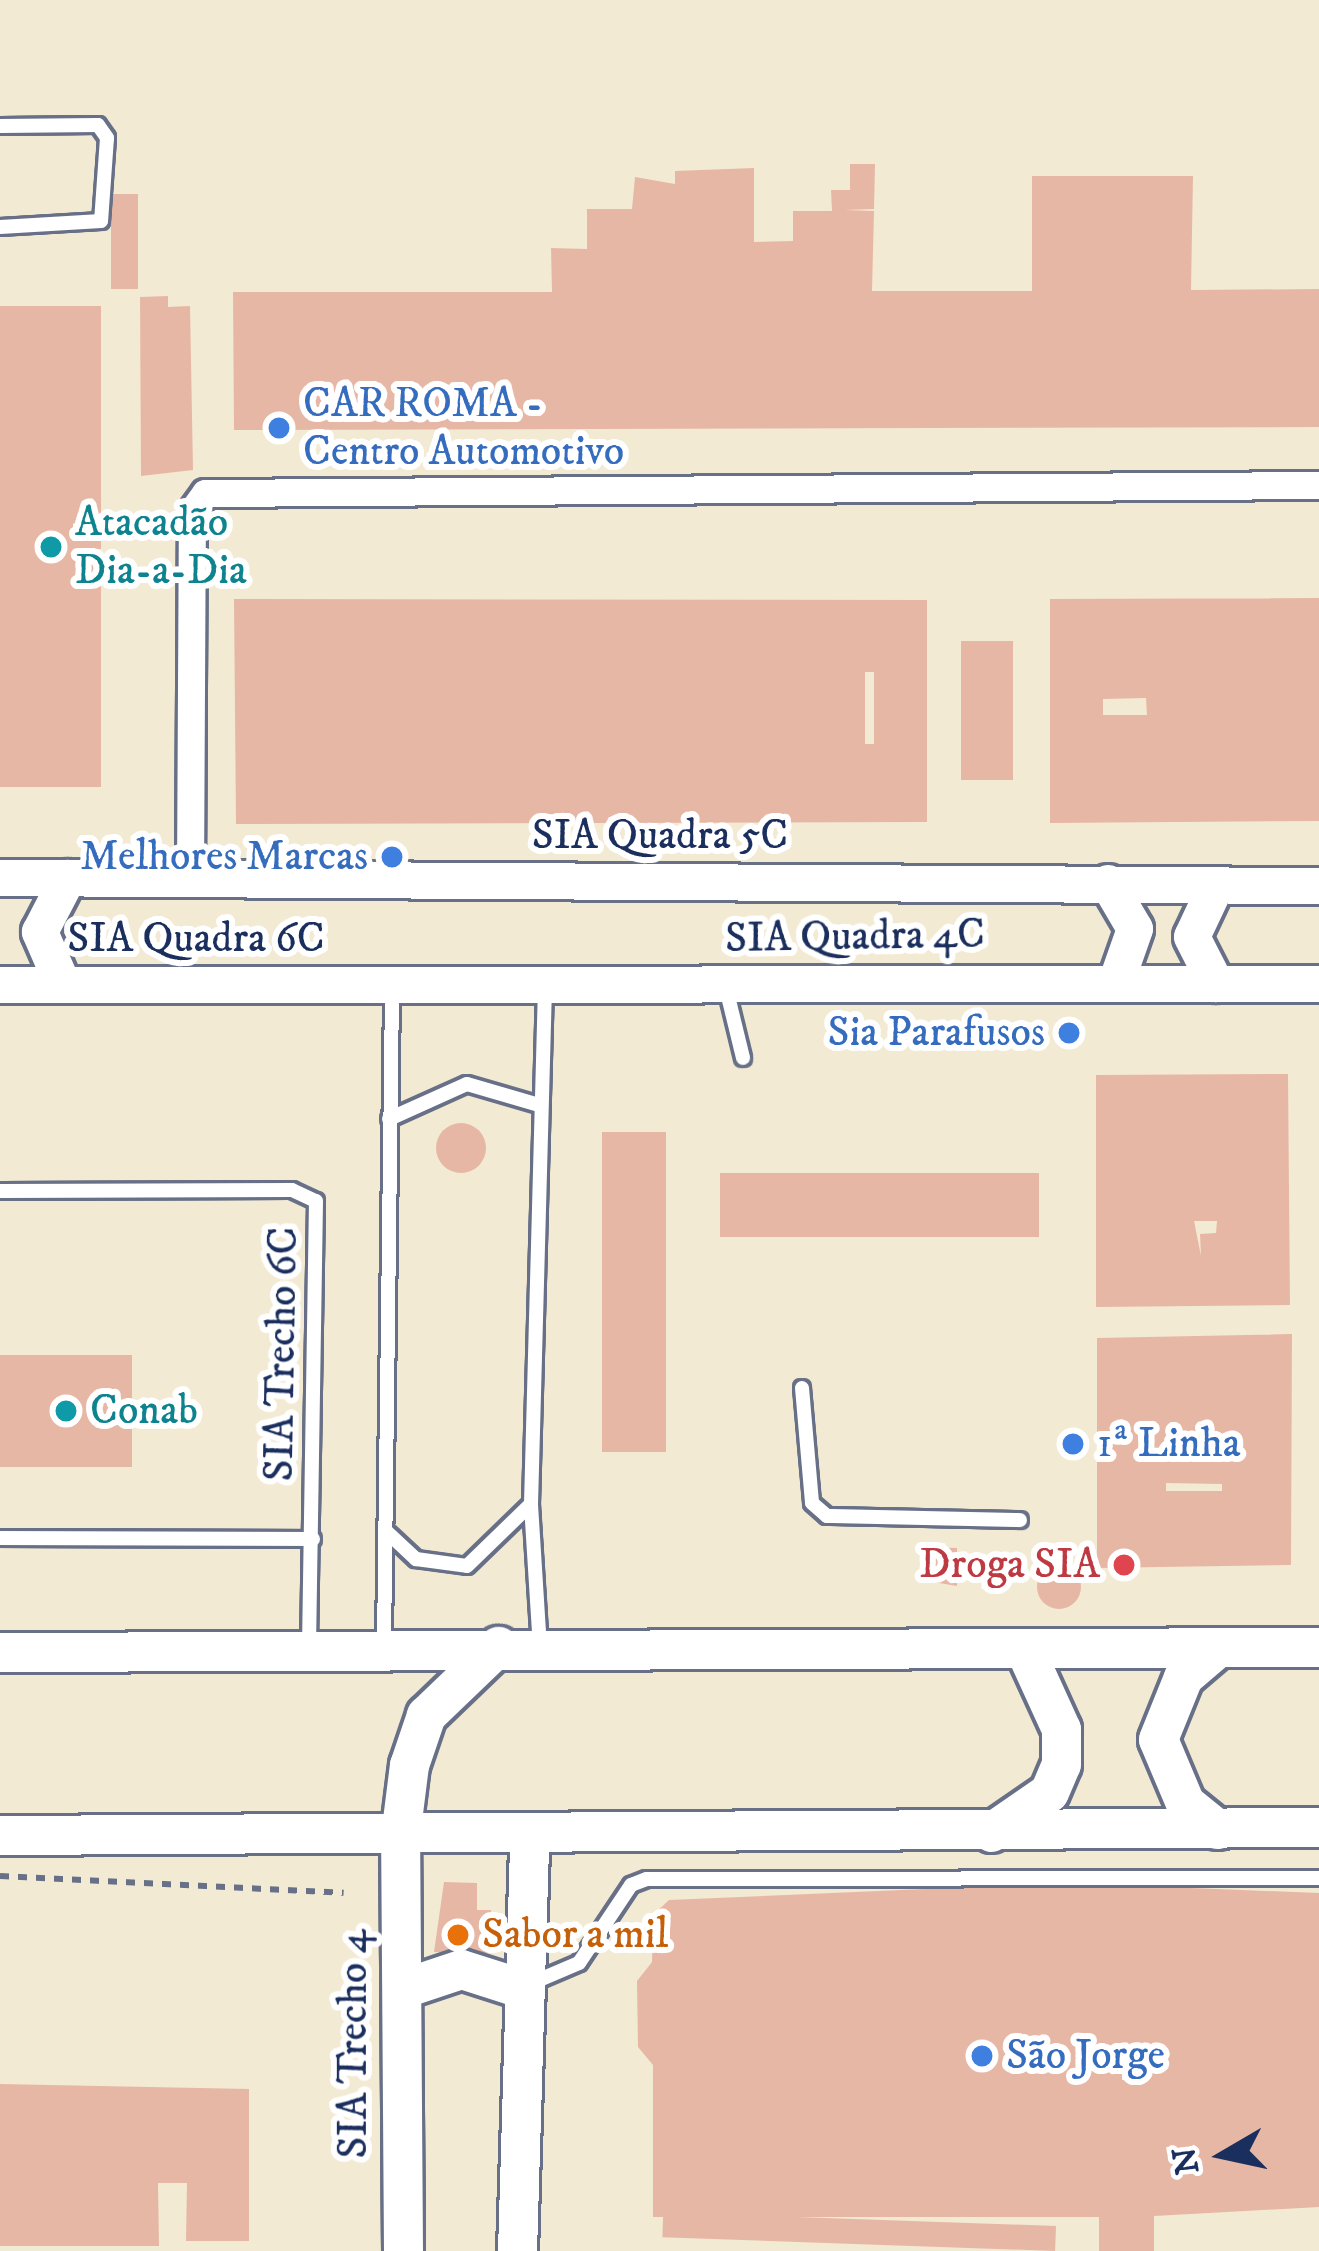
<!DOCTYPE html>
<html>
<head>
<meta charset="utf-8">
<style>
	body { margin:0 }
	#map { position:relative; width:1319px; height:2251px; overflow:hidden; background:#f3ead4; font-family:"IM FELL DW Pica",serif }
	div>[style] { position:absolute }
	.building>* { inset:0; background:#e7b7a5; transform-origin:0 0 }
	.round { border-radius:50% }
	.path>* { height:6px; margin-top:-3px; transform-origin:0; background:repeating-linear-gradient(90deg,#677087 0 9px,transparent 0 18px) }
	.roads { filter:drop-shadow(3px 0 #677087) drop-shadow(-3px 0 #677087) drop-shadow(0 3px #677087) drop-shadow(0 -3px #677087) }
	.service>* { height:14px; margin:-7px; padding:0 7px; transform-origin:7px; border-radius:7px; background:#fff }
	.minor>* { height:27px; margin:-13.5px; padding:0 13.5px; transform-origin:13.5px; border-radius:13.5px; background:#fff }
	.tertiary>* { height:36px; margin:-18px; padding:0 18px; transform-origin:18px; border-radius:18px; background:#fff }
	.secondary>* { height:39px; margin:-19.5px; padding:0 19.5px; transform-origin:19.5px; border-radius:19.5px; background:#fff }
	.dots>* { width:33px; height:33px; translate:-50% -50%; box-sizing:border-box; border:6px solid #fff; border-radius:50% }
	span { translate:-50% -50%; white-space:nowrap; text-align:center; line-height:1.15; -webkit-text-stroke:12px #fff; paint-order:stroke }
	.shop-label { font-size:42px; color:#366cbe }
	.left { translate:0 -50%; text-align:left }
	.right { translate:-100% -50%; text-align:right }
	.culture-label { font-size:42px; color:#0d838f }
	.street-label { font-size:42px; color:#1b2f5e }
	.health-label { font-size:42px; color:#be3a42 }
	.food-label { font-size:42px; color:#c56008 }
	.north { position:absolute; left:1163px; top:2095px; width:120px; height:120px; -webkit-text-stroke:9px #fff; paint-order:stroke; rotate:261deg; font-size:33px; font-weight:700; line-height:48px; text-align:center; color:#1b2f5e }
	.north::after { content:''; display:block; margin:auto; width:42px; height:54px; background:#1b2f5e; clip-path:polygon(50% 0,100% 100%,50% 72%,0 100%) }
</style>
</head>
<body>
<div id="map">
	<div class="building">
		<div style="clip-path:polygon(850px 164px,875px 164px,874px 209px,845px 210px,874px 211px,872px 291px,1032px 291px,1032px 176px,1193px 176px,1191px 290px,1319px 289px,1319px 427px,234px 430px,233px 292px,552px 292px,551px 248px,587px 249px,587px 209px,632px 209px,635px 177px,675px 184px,675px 171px,754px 168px,754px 242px,793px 241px,793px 211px,832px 211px,831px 190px,850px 190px)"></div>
		<div style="left:111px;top:194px;width:27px;height:95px"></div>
		<div style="clip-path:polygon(168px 296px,168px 307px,190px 306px,193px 470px,141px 476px,140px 297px)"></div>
		<div style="left:101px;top:306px;width:481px;height:101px;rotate:90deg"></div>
		<div style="clip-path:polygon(evenodd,1319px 598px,1319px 821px,1050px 823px,1050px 599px,1319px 598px,1146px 698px,1147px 715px,1103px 715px,1103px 699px,1146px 698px)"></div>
		<div style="clip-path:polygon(evenodd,234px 599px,927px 600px,927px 822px,236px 824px,234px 599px,865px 672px,874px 672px,874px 744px,865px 744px,865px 672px)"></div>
		<div style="left:961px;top:641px;width:52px;height:139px"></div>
		<div style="clip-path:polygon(evenodd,1288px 1074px,1290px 1305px,1096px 1307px,1096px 1075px,1288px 1074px,1194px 1221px,1217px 1221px,1216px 1233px,1200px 1234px,1201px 1256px,1194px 1221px)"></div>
		<div class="round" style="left:436px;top:1123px;width:50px;height:50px"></div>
		<div style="left:602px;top:1132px;width:64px;height:320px"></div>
		<div style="left:720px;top:1173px;width:319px;height:64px"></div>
		<div style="clip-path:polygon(evenodd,1292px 1334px,1291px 1565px,1097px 1568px,1097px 1338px,1292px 1334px,1166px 1483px,1222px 1484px,1222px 1491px,1166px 1491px,1166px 1483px)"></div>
		<div style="left:0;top:1355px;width:132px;height:112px"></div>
		<div style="clip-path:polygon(921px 1547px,957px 1548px,957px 1586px,921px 1580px)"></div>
		<div class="round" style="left:1037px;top:1565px;width:44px;height:44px"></div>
		<div style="clip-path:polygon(444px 1882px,477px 1883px,477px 1910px,491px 1910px,490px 1953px,434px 1952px)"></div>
		<div style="clip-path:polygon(1066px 1883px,1319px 1893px,1319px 2207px,1154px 2216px,1154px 2251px,1099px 2251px,1099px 2217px,653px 2217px,653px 2065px,638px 2047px,637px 1981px,652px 1962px,653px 1915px,669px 1900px)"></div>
		<div style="clip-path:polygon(0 2084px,249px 2089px,249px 2241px,186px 2241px,187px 2183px,158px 2183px,159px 2246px,0 2246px)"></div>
		<div style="left:1056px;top:2226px;width:25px;height:393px;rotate:92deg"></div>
	</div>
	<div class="path">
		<div style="left:0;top:1876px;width:344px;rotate:2.8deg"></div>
	</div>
	<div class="roads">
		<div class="service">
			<div style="left:0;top:126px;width:98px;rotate:-0.6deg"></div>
			<div style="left:98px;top:125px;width:16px;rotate:55deg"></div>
			<div style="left:107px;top:138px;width:83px;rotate:94.1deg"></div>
			<div style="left:101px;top:221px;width:101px;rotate:176.6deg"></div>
			<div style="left:726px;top:988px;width:72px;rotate:76.3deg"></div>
			<div style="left:389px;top:1119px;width:85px;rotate:-24.2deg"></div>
			<div style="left:467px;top:1084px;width:75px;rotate:16.3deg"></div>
			<div style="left:0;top:1191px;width:292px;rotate:-0.2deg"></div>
			<div style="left:292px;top:1190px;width:26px;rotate:25deg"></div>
			<div style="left:316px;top:1201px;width:445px;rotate:90.9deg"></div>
			<div style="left:802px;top:1388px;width:115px;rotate:85deg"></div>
			<div style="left:812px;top:1503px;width:20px;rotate:41deg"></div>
			<div style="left:827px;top:1516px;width:193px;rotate:1.2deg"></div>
			<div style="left:387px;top:1532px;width:40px;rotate:43deg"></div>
			<div style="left:416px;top:1559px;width:51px;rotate:7.8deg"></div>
			<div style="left:467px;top:1566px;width:89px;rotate:-44.1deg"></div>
			<div style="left:0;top:1538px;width:313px;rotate:0.2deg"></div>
			<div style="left:384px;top:1645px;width:656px;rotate:-89.3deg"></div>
			<div style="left:540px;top:1648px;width:144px;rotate:-93.6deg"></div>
			<div style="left:531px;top:1504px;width:517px;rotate:-88.45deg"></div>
			<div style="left:532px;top:1983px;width:51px;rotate:-23.1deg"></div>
			<div style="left:579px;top:1963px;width:94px;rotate:-56.3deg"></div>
			<div style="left:631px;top:1885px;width:17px;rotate:-21deg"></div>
			<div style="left:647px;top:1879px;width:672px;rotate:-0.09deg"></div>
		</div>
		<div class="minor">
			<div style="left:190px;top:879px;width:368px;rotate:-89.7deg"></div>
			<div style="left:192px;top:511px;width:22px;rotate:-54deg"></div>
			<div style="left:205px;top:493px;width:1114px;rotate:-0.41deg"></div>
		</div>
		<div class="tertiary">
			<div style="left:0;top:878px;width:1319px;rotate:0.35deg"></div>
			<div style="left:1108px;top:883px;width:53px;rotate:59.6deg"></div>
			<div style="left:1135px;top:929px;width:54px;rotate:109.4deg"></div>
			<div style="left:1216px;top:886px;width:56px;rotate:115.2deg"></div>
			<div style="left:1192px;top:937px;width:53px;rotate:62.9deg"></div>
			<div style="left:0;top:985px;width:1319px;rotate:-0.04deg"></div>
			<div style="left:63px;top:985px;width:58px;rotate:-113.5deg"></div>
			<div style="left:40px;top:932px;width:61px;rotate:-62.6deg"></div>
		</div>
		<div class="secondary">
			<div style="left:0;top:1652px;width:1319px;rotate:-0.22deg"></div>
			<div style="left:1217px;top:1829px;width:41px;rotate:-140.9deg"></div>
			<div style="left:1185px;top:1803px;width:69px;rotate:-112.9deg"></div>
			<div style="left:1158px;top:1739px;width:67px;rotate:-68deg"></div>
			<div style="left:1183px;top:1677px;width:45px;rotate:-40.5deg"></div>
			<div style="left:991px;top:1832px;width:70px;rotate:-34.6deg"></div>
			<div style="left:1049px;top:1792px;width:30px;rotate:-67deg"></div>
			<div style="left:1061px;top:1764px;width:35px;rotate:-90deg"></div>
			<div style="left:1061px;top:1729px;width:87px;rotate:-114.5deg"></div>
			<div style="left:0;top:1835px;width:1319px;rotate:-0.35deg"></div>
			<div style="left:404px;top:1988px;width:60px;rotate:-18.4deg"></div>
			<div style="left:461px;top:1969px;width:63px;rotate:17.6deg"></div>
			<div style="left:403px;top:2251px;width:415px;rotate:-90.4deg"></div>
			<div style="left:400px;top:1836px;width:72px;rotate:-82.8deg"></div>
			<div style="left:409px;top:1765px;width:53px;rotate:-71.2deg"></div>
			<div style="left:426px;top:1715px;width:100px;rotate:-43.8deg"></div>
			<div style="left:517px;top:2251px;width:414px;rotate:-88.3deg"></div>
		</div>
	</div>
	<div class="dots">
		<div style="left:279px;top:428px;background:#3f7fe0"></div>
		<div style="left:51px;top:547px;background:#0f9aa8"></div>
		<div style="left:392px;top:857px;background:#3f7fe0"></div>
		<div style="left:1069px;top:1033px;background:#3f7fe0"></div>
		<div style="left:66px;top:1411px;background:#0f9aa8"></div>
		<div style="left:1073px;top:1444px;background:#3f7fe0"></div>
		<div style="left:1124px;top:1565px;background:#e0444e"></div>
		<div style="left:458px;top:1935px;background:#e8710a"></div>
		<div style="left:982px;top:2056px;background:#3f7fe0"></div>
	</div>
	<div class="shop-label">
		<span class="left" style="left:303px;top:428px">CAR ROMA -<br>Centro Automotivo</span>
		<span class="right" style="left:368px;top:857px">Melhores Marcas</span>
		<span class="right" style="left:1045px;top:1033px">Sia Parafusos</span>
		<span class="left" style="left:1097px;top:1444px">1ª Linha</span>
		<span class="left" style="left:1006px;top:2056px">São Jorge</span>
	</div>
	<div class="culture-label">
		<span class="left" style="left:75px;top:547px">Atacadão<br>Dia-a-Dia</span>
		<span class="left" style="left:90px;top:1411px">Conab</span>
	</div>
	<div class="street-label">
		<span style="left:660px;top:836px">SIA Quadra 5C</span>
		<span style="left:855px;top:937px;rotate:-1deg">SIA Quadra 4C</span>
		<span style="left:196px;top:939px">SIA Quadra 6C</span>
		<span style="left:282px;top:1354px;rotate:-89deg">SIA Trecho 6C</span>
		<span style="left:354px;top:2044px;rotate:-90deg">SIA Trecho 4</span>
	</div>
	<div class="health-label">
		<span class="right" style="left:1100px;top:1565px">Droga SIA</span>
	</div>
	<div class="food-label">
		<span class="left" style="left:482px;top:1935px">Sabor a mil</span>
	</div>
	<div class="north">N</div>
</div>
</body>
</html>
